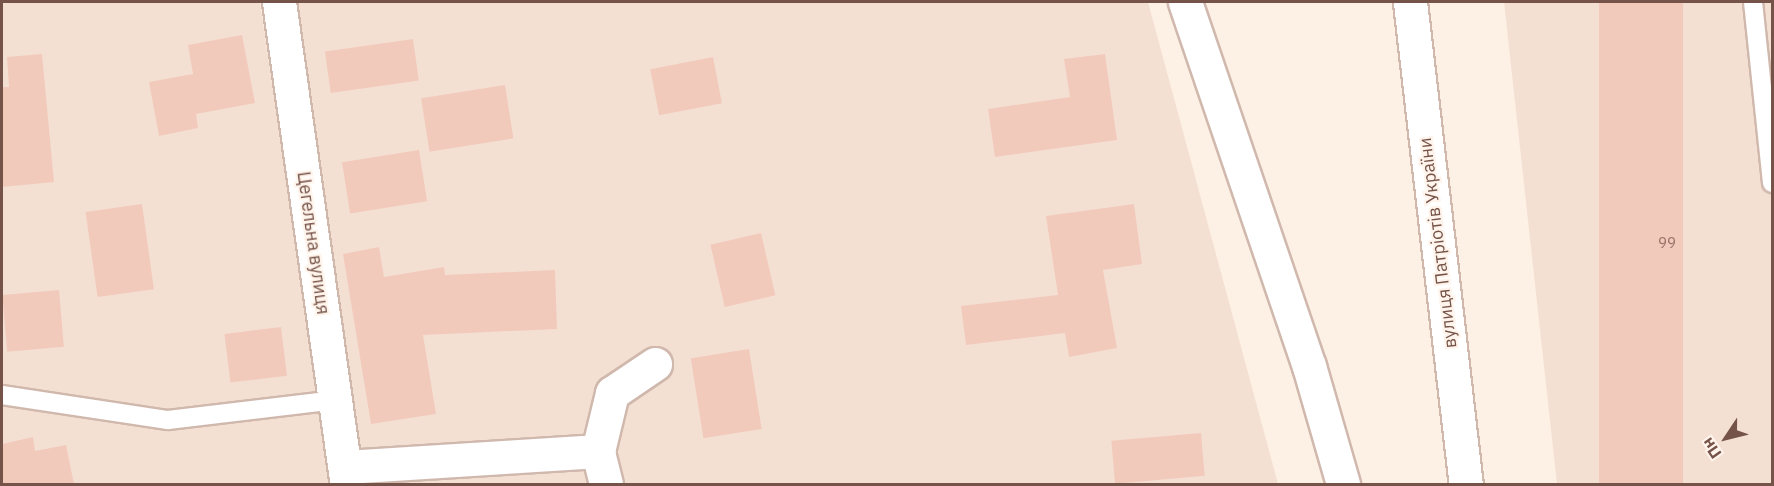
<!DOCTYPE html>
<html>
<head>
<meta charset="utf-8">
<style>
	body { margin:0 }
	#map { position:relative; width:1774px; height:486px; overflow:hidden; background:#fdf0e4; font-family:"IBM Plex Sans",sans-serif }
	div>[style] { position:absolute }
	.residential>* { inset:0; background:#f4e0d3 }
	.building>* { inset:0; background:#f2cabc; transform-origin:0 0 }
	.roads { filter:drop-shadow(2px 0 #d0b8ad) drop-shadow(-2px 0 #d0b8ad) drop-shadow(0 2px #d0b8ad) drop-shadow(0 -2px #d0b8ad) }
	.lane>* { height:18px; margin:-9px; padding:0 9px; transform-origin:9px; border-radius:9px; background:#fff }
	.street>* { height:33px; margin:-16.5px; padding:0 16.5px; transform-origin:16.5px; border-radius:16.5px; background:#fff }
	.secondary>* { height:33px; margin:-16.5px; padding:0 16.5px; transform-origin:16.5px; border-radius:16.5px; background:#fff }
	span { translate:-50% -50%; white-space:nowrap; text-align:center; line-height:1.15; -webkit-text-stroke:4.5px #fff4eb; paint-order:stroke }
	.number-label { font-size:15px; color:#957166 }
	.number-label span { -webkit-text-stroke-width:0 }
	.street-label { font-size:18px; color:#765349 }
	.frame { position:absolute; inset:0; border:3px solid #765349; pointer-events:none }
	.north { position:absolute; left:1696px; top:408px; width:60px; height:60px; -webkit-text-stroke:4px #fff4eb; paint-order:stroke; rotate:235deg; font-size:16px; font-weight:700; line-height:24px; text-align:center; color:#765349 }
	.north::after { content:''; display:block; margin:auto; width:21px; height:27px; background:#765349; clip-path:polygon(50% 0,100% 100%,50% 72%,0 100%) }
</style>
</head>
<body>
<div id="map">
	<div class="residential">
		<div style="clip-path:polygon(2px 2px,260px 2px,331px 484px,2px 484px)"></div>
		<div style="clip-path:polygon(292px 2px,1148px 2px,1278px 484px,357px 484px)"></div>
		<div style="clip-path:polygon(1504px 2px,1772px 2px,1772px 484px,1557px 484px)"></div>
	</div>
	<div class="building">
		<div style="left:1599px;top:2px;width:84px;height:484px"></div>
		<div style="clip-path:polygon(242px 35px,255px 103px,196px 114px,198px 128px,159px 136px,149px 82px,193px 74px,188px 45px)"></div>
		<div style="left:413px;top:39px;width:42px;height:89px;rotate:82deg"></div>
		<div style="clip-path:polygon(42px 54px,54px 182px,2px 187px,2px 87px,9px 87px,7px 57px)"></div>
		<div style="clip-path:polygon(1105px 54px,1117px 140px,995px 157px,988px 109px,1070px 97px,1064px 59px)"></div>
		<div style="left:713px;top:57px;width:47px;height:64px;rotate:79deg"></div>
		<div style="left:505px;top:85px;width:54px;height:85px;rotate:81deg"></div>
		<div style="left:419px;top:150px;width:52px;height:78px;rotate:81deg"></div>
		<div style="left:142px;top:204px;width:86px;height:57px;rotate:82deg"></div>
		<div style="clip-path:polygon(1134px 204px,1142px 264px,1103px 270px,1117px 348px,1069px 357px,1065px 333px,966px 345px,961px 306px,1058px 295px,1046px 216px)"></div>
		<div style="left:761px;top:233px;width:64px;height:52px;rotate:77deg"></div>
		<div style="clip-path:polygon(379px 247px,384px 277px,444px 267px,445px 275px,555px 270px,557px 329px,423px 335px,436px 414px,371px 424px,343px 254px)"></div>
		<div style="left:59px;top:290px;width:57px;height:57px;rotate:85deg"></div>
		<div style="left:281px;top:327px;width:49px;height:57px;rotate:83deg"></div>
		<div style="left:749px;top:349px;width:81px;height:59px;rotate:81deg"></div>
		<div style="left:1201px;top:433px;width:43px;height:90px;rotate:85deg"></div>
		<div style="clip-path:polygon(33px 437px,35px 451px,66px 445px,74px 484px,2px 484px,2px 444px)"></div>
	</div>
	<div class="roads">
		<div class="lane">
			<div style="left:1753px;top:2px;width:182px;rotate:84deg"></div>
			<div style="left:2px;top:395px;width:168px;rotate:8.6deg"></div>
			<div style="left:168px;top:420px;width:169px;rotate:-6.8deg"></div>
		</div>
		<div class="street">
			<div style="left:279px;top:2px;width:487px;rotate:82deg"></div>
			<div style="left:1185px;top:2px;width:385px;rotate:71.2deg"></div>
			<div style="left:1309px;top:366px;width:123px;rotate:73.9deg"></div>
			<div style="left:345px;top:467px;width:254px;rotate:-3.6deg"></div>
			<div style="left:606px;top:484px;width:34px;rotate:-104deg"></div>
			<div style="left:598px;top:451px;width:60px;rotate:-76.4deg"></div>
			<div style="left:612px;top:393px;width:52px;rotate:-34deg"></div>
		</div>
		<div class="secondary">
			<div style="left:1410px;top:2px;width:485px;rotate:83.4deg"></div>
		</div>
	</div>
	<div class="number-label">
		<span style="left:1667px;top:243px">99</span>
	</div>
	<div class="street-label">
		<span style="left:313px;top:243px;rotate:82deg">Цегельна вулиця</span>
		<span style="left:1438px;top:243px;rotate:-97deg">вулиця Патріотів України</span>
	</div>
	<div class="frame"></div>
	<div class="north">Пн</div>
</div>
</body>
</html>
